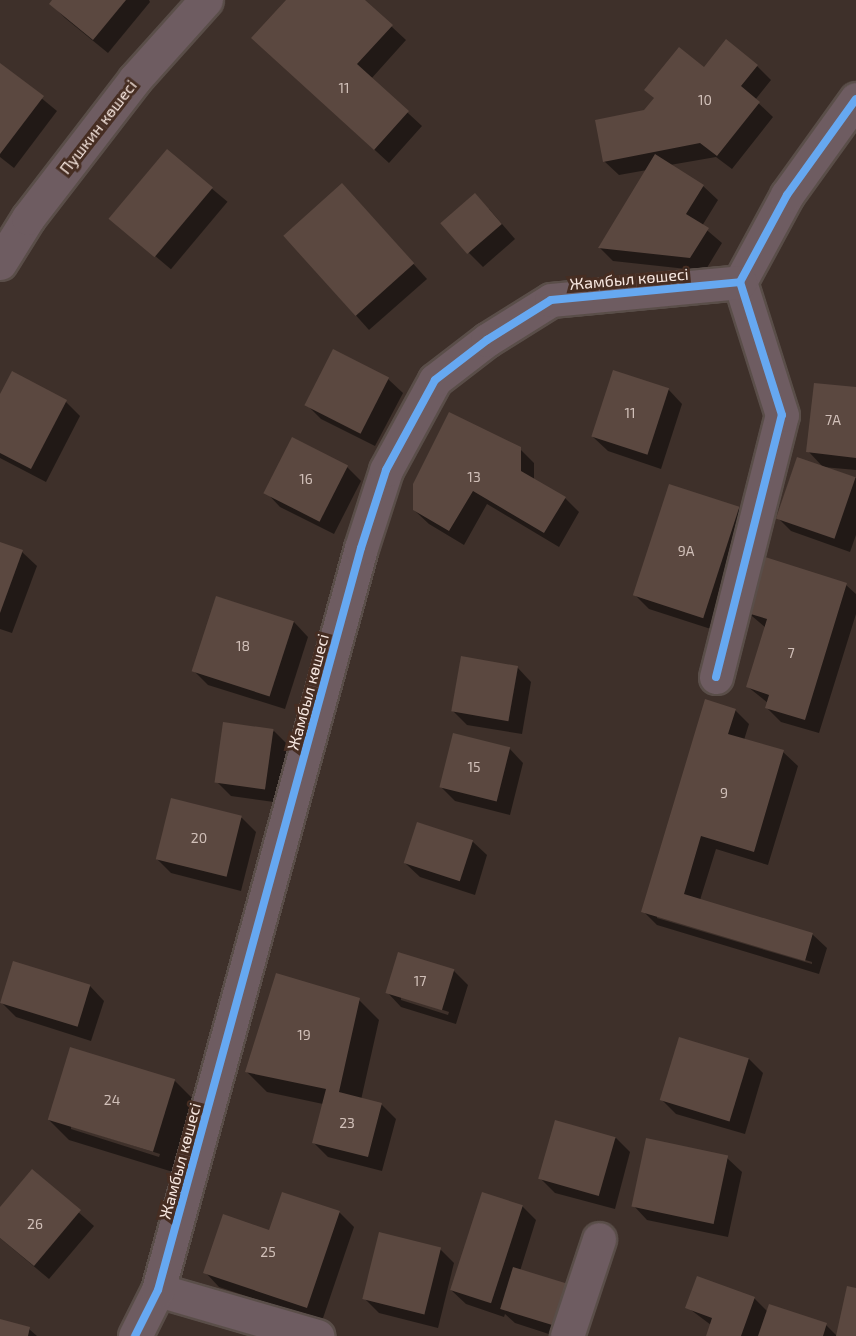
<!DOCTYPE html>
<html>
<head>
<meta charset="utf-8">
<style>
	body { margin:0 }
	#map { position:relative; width:856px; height:1336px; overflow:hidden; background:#3e302a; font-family:"Exo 2",sans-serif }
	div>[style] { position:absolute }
	.shadow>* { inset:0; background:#0007; transform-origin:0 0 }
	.building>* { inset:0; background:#5b4840; transform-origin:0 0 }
	.roads { filter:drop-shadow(2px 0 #5a4e49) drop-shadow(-2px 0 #5a4e49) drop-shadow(0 2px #5a4e49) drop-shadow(0 -2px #5a4e49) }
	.minor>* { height:33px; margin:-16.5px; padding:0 16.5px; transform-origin:16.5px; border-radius:16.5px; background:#6e5c61 }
	.cycleway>* { height:8px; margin:-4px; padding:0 4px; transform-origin:4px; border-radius:4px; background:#66a8f1 }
	span { translate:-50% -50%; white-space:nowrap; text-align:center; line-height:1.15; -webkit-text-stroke:6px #462d22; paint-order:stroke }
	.number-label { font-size:14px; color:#d1c0b9 }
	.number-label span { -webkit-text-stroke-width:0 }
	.street-label { font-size:16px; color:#f8e8e1 }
</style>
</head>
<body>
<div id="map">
	<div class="shadow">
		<div style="clip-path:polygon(54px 0,149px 0,150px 2px,108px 53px,65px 18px,51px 4px)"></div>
		<div style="clip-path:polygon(288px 0,363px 0,406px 40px,371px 79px,422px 126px,389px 163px,268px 52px)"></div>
		<div style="clip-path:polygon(0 64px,57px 111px,14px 168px,0 157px)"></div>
		<div style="clip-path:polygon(757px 66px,771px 80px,755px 100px,773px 117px,732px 169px,716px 157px,670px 165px,703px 186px,718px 200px,702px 226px,722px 243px,705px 271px,613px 261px,599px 247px,647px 170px,619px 175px,604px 161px,645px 111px,704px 69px)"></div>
		<div style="left:167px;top:151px;width:79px;height:88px;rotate:40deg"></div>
		<div style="clip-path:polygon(356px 200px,427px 279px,369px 330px,285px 236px)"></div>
		<div style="clip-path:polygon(489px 209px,515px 239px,483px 267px,469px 253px)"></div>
		<div style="clip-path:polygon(334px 351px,388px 379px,403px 393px,375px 446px,321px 419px,307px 405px)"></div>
		<div style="clip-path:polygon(668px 389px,682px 404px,661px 469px,608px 451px,593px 437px)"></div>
		<div style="clip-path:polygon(856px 389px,856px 470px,823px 467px,808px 451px)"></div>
		<div style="clip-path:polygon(0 398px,66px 402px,80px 416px,46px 482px,0 458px)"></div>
		<div style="clip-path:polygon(520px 449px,534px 463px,534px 480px,565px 498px,579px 512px,559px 547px,487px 504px,464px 545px,429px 524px,414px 510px)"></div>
		<div style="clip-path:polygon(797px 459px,856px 478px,856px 535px,850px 552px,791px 531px,777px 517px)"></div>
		<div style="clip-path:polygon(347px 467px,361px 481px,334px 534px,280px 507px,266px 492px)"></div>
		<div style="clip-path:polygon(738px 508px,752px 522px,717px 631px,649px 609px,635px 595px)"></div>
		<div style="clip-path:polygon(0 544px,22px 552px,37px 566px,12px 633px,0 629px)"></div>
		<div style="clip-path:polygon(846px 585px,856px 594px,856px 614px,819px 733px,781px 722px,767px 708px,768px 703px,748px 687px,766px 628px,746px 611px)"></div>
		<div style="clip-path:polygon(217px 597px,294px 622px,308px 637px,285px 709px,208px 685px,194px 671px)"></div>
		<div style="clip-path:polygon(517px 667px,531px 682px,522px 734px,467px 725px,453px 711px)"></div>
		<div style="clip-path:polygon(evenodd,735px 710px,749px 724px,744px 740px,783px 752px,798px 766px,768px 865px,716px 849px,700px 900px,812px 934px,827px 948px,819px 974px,657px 925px,643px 911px,735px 710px,657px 915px,812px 962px,812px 964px,657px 918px,657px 915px)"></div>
		<div style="clip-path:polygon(274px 731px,288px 745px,281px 803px,231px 796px,217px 782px)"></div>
		<div style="clip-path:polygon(509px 748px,523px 763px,510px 815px,455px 801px,441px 787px)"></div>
		<div style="clip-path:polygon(172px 799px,242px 818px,256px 832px,241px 891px,171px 873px,157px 859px)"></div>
		<div style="clip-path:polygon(472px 841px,487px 855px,475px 895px,420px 877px,405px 863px)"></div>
		<div style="clip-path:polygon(evenodd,399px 954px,454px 971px,468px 985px,456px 1024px,401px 1007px,387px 992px,399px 954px,401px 996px,449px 1012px,448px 1015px,401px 1000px,401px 996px)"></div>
		<div style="clip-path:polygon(14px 963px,90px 986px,104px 1001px,91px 1041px,16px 1017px,2px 1003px)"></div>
		<div style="clip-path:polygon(359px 1000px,379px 1020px,361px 1100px,382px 1105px,396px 1119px,382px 1171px,328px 1157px,313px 1142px,323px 1104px,267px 1092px,247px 1072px)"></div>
		<div style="clip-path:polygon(749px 1059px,763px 1073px,745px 1134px,676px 1114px,662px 1100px)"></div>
		<div style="clip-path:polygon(evenodd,175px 1081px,195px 1101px,173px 1172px,69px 1140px,49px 1120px,175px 1081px,71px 1126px,160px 1154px,159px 1157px,71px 1129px,71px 1126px)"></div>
		<div style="clip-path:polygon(616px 1138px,630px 1152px,615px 1209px,555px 1193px,541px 1179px)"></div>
		<div style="clip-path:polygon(727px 1158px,742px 1172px,728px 1237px,647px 1220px,633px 1205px)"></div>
		<div style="clip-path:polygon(32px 1171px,94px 1226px,49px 1279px,0 1238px,0 1209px)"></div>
		<div style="clip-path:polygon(522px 1206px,536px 1220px,520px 1271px,566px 1285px,555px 1336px,515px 1323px,505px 1314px,504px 1317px,466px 1304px,451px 1290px)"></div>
		<div style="clip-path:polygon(339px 1212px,354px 1227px,322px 1321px,219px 1287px,205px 1272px,270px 1232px)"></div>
		<div style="clip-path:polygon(440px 1249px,454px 1263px,438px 1328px,379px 1313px,364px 1298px)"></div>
		<div style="clip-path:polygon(856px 1290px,856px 1336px,708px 1336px,711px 1325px,687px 1307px,754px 1298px,768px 1312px,826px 1325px,837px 1336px)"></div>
		<div style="clip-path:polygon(0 1321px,29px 1329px,37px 1336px,0 1336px)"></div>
	</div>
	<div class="building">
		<div style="clip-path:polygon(52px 0,126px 0,93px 40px,49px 4px)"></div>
		<div style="clip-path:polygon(286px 0,365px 0,393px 25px,357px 64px,409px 111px,374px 150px,251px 38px)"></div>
		<div style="clip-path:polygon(726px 39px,758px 65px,741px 86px,760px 102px,717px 156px,700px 143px,603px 162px,595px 120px,644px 110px,654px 98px,644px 90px,679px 47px,704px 67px)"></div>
		<div style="clip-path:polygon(0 63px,44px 96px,0 154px)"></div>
		<div style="left:167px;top:149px;width:60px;height:91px;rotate:40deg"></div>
		<div style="clip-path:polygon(655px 154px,704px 185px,686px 214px,709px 228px,690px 258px,598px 248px)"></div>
		<div style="left:342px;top:183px;width:108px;height:79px;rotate:48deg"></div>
		<div style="left:475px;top:193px;width:41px;height:46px;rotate:49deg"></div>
		<div style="left:333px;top:349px;width:63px;height:63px;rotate:27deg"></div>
		<div style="left:613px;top:370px;width:59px;height:70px;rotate:18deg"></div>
		<div style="clip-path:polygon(12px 371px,67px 400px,31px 469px,0 453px,0 394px)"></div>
		<div style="clip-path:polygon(814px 383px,856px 387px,856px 458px,806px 452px)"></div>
		<div style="clip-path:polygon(449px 412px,521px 447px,521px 471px,566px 497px,544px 533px,473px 491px,449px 531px,413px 510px,413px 484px)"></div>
		<div style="left:292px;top:437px;width:63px;height:63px;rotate:27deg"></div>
		<div style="left:797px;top:457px;width:62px;height:65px;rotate:19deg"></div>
		<div style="left:669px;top:484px;width:74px;height:117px;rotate:18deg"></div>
		<div style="clip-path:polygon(0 542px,23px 550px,0 613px)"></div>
		<div style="clip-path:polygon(762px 556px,847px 583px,805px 720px,765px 708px,769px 695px,746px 687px,767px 619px,744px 612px)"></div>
		<div style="left:216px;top:596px;width:82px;height:79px;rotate:18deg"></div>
		<div style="left:461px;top:656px;width:58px;height:56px;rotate:10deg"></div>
		<div style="clip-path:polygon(705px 699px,736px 709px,728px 734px,784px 750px,754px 852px,701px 836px,684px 894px,813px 933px,805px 961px,641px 912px)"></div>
		<div style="left:223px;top:722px;width:51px;height:61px;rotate:8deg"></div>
		<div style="left:453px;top:733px;width:59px;height:56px;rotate:14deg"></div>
		<div style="left:171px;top:798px;width:73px;height:63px;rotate:14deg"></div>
		<div style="left:417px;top:822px;width:59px;height:43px;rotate:18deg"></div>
		<div style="left:398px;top:952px;width:59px;height:43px;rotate:17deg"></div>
		<div style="left:13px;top:961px;width:81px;height:44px;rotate:17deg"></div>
		<div style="clip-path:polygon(276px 973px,360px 998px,339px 1092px,382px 1103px,368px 1157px,312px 1143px,326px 1089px,245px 1072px)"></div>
		<div style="left:679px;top:1037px;width:73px;height:66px;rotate:17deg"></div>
		<div style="left:70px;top:1047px;width:110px;height:76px;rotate:17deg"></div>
		<div style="left:555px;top:1120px;width:63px;height:61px;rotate:16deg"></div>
		<div style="left:646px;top:1138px;width:84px;height:70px;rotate:12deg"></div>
		<div style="clip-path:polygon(32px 1169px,81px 1210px,34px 1266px,0 1238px,0 1207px)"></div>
		<div style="clip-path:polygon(282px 1192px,340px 1211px,307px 1308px,203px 1273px,223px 1214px,269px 1230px)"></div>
		<div style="left:482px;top:1192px;width:43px;height:103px;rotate:18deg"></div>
		<div style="left:379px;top:1232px;width:64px;height:69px;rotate:14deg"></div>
		<div style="left:513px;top:1267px;width:57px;height:44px;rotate:17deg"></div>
		<div style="clip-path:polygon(697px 1276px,755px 1297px,741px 1336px,706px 1336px,712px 1318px,685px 1308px)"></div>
		<div style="clip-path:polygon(847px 1286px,856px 1288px,856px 1336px,836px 1336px)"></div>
		<div style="clip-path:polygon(769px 1304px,827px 1323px,823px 1336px,758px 1336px)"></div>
		<div style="clip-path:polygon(0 1319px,30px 1327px,28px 1336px,0 1336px)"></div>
	</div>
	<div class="roads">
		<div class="minor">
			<div style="left:0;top:263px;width:53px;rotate:-58.1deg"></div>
			<div style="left:28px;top:218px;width:175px;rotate:-52.4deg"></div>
			<div style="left:135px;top:79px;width:106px;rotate:-48.1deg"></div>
			<div style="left:716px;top:677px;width:270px;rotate:-75.9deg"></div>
			<div style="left:782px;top:415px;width:139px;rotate:-107.5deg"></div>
			<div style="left:740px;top:282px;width:99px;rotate:-61.6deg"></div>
			<div style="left:787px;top:195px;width:118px;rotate:-54.3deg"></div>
			<div style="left:158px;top:1290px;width:166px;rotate:16.1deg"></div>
			<div style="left:135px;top:1336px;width:51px;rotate:-63.4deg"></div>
			<div style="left:158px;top:1290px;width:769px;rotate:-74.7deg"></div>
			<div style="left:361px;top:548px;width:82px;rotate:-72.2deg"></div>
			<div style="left:386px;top:470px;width:102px;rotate:-61.4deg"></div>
			<div style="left:435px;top:380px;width:66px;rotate:-37.6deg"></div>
			<div style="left:487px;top:340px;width:75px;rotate:-32deg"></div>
			<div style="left:551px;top:300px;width:190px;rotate:-5.4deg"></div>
			<div style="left:567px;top:1336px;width:102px;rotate:-71.7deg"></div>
		</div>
	</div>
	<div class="cycleway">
		<div style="left:716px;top:677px;width:270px;rotate:-75.9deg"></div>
		<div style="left:782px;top:415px;width:139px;rotate:-107.5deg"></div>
		<div style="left:740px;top:282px;width:99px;rotate:-61.6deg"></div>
		<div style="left:787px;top:195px;width:118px;rotate:-54.3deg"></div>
		<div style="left:135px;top:1336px;width:51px;rotate:-63.4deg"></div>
		<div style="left:158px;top:1290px;width:769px;rotate:-74.7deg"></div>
		<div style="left:361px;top:548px;width:82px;rotate:-72.2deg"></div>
		<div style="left:386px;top:470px;width:102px;rotate:-61.4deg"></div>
		<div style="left:435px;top:380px;width:66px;rotate:-37.6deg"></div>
		<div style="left:487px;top:340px;width:75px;rotate:-32deg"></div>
		<div style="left:551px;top:300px;width:190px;rotate:-5.4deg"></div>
	</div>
	<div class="number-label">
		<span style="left:344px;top:88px">11</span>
		<span style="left:705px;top:100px">10</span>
		<span style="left:630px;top:413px">11</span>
		<span style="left:833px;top:420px">7А</span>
		<span style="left:474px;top:477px">13</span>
		<span style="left:306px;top:479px">16</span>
		<span style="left:686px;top:551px">9А</span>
		<span style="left:243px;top:646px">18</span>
		<span style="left:791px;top:653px">7</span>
		<span style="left:474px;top:767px">15</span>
		<span style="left:724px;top:793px">9</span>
		<span style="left:199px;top:838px">20</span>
		<span style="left:420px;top:981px">17</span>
		<span style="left:304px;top:1035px">19</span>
		<span style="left:112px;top:1100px">24</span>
		<span style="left:347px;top:1123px">23</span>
		<span style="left:35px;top:1224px">26</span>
		<span style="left:268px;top:1252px">25</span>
	</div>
	<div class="street-label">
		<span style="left:98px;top:127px;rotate:-52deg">Пушкин көшесі</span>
		<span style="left:629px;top:279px;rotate:-5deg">Жамбыл көшесі</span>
		<span style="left:308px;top:692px;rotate:-75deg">Жамбыл көшесі</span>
		<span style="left:180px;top:1161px;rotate:-75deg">Жамбыл көшесі</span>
	</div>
</div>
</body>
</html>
